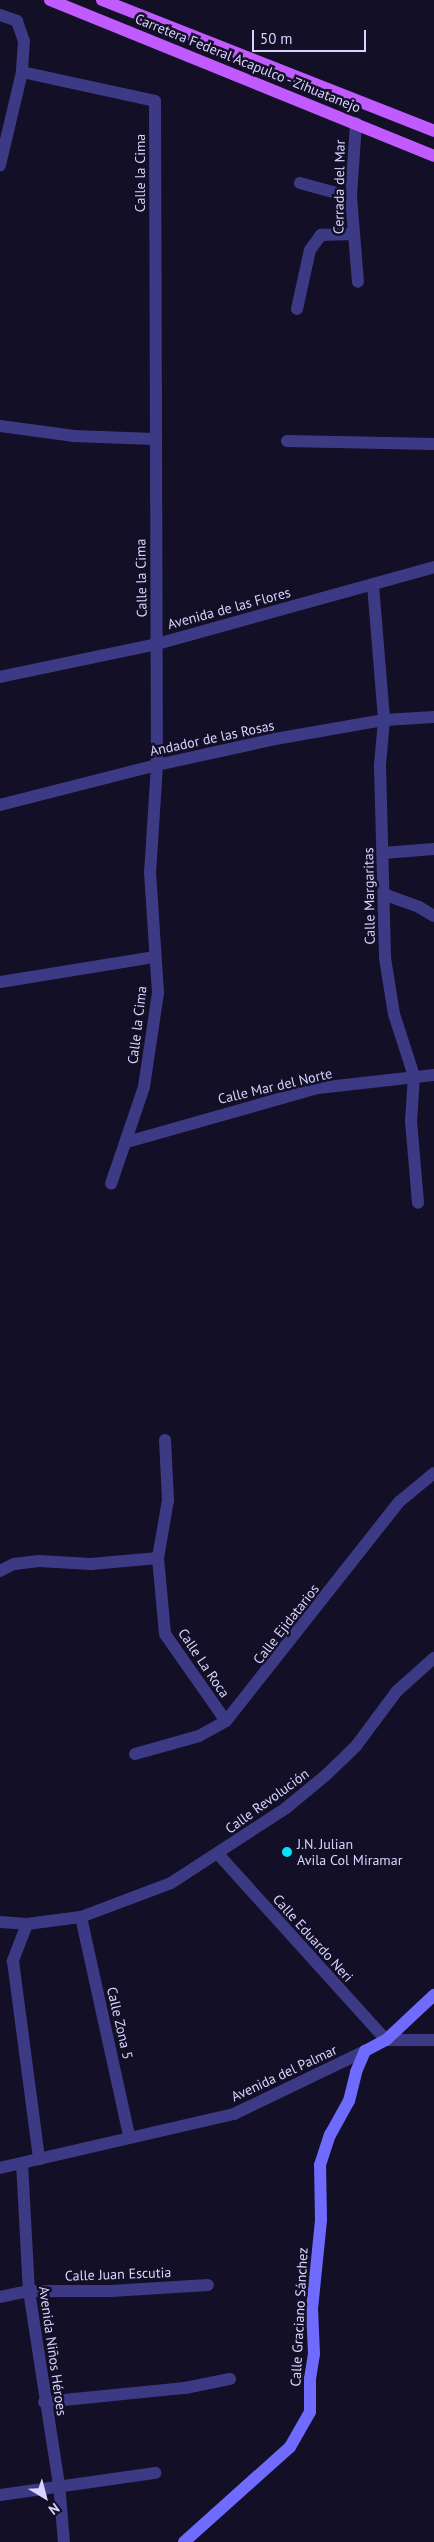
<!DOCTYPE html>
<html>
<head>
<meta charset="utf-8">
<style>
	body { margin:0 }
	#map { position:relative; width:434px; height:2542px; overflow:hidden; background:#130f26; font-family:"PT Sans",sans-serif }
	div>[style] { position:absolute }
	.street>* { height:12px; margin:-6px; padding:0 6px; transform-origin:6px; border-radius:6px; background:#3d3a85 }
	.secondary>* { height:12px; margin:-6px; padding:0 6px; transform-origin:6px; border-radius:6px; background:#6f6bff }
	.primary>* { height:12px; margin:-6px; padding:0 6px; transform-origin:6px; border-radius:6px; background:#c25bff }
	.dots>* { width:14px; height:14px; translate:-50% -50%; box-sizing:border-box; border:2px solid #130f26; border-radius:50% }
	span { translate:-50% -50%; white-space:nowrap; text-align:center; line-height:1.15; -webkit-text-stroke:5px #130f26; paint-order:stroke }
	.street-label { font-size:14px; color:#d9d4ff }
	.poi-label { font-size:14px; color:#d9d4ff }
	.left { translate:0 -50%; text-align:left }
	.north { position:absolute; left:20px; top:2472px; width:50px; height:50px; -webkit-text-stroke:4px #130f26; paint-order:stroke; rotate:143deg; font-size:14px; font-weight:700; line-height:20px; text-align:center; color:#d9d4ff }
	.north::after { content:''; display:block; margin:auto; width:18px; height:22px; background:#d9d4ff; clip-path:polygon(50% 0,100% 100%,50% 72%,0 100%) }
	.scale { position:absolute; left:252px; top:30px; width:114px; height:22px; box-sizing:border-box; border:2px solid #d9d4ff; border-top:0; padding-left:6px; font-size:15px; line-height:18px; white-space:nowrap; color:#d9d4ff; -webkit-text-stroke:4px #130f26; paint-order:stroke }
</style>
</head>
<body>
<div id="map">
	<div class="street">
		<div style="left:0;top:15px;width:18px;rotate:19deg"></div>
		<div style="left:17px;top:21px;width:21px;rotate:71deg"></div>
		<div style="left:24px;top:41px;width:31px;rotate:94deg"></div>
		<div style="left:22px;top:72px;width:96px;rotate:103.3deg"></div>
		<div style="left:22px;top:72px;width:136px;rotate:12.3deg"></div>
		<div style="left:155px;top:101px;width:664px;rotate:89.83deg"></div>
		<div style="left:157px;top:765px;width:107px;rotate:93.7deg"></div>
		<div style="left:150px;top:872px;width:121px;rotate:86.2deg"></div>
		<div style="left:158px;top:993px;width:95px;rotate:98.5deg"></div>
		<div style="left:144px;top:1087px;width:102px;rotate:108.8deg"></div>
		<div style="left:356px;top:123px;width:74px;rotate:93.9deg"></div>
		<div style="left:351px;top:197px;width:85px;rotate:85.3deg"></div>
		<div style="left:300px;top:183px;width:53px;rotate:15.4deg"></div>
		<div style="left:297px;top:309px;width:60px;rotate:-77.6deg"></div>
		<div style="left:310px;top:250px;width:19px;rotate:-54deg"></div>
		<div style="left:321px;top:235px;width:31px;rotate:-2deg"></div>
		<div style="left:0;top:426px;width:75px;rotate:7.7deg"></div>
		<div style="left:74px;top:436px;width:80px;rotate:2.1deg"></div>
		<div style="left:287px;top:441px;width:147px;rotate:1.2deg"></div>
		<div style="left:373px;top:585px;width:135px;rotate:85.3deg"></div>
		<div style="left:384px;top:720px;width:45px;rotate:95.1deg"></div>
		<div style="left:380px;top:765px;width:193px;rotate:88.5deg"></div>
		<div style="left:385px;top:958px;width:57px;rotate:80.9deg"></div>
		<div style="left:394px;top:1014px;width:65px;rotate:72.1deg"></div>
		<div style="left:414px;top:1076px;width:45px;rotate:93.8deg"></div>
		<div style="left:411px;top:1121px;width:82px;rotate:85.1deg"></div>
		<div style="left:0;top:677px;width:160px;rotate:-11.9deg"></div>
		<div style="left:157px;top:644px;width:288px;rotate:-15.5deg"></div>
		<div style="left:0;top:805px;width:162px;rotate:-14.3deg"></div>
		<div style="left:157px;top:765px;width:121px;rotate:-12.4deg"></div>
		<div style="left:275px;top:739px;width:111px;rotate:-9.9deg"></div>
		<div style="left:384px;top:720px;width:50px;rotate:-3.4deg"></div>
		<div style="left:383px;top:853px;width:51px;rotate:-4.5deg"></div>
		<div style="left:386px;top:895px;width:35px;rotate:20deg"></div>
		<div style="left:419px;top:907px;width:17px;rotate:31deg"></div>
		<div style="left:0;top:982px;width:157px;rotate:-9.2deg"></div>
		<div style="left:127px;top:1142px;width:198px;rotate:-15.8deg"></div>
		<div style="left:318px;top:1088px;width:117px;rotate:-6.4deg"></div>
		<div style="left:165px;top:1440px;width:60px;rotate:87.1deg"></div>
		<div style="left:168px;top:1500px;width:59px;rotate:99.8deg"></div>
		<div style="left:158px;top:1558px;width:76px;rotate:84.7deg"></div>
		<div style="left:165px;top:1634px;width:106px;rotate:55deg"></div>
		<div style="left:0;top:1571px;width:16px;rotate:-27deg"></div>
		<div style="left:14px;top:1564px;width:25px;rotate:-7deg"></div>
		<div style="left:39px;top:1561px;width:52px;rotate:3.3deg"></div>
		<div style="left:91px;top:1564px;width:67px;rotate:-5.1deg"></div>
		<div style="left:135px;top:1754px;width:66px;rotate:-15.7deg"></div>
		<div style="left:199px;top:1736px;width:31px;rotate:-29deg"></div>
		<div style="left:226px;top:1721px;width:279px;rotate:-51.7deg"></div>
		<div style="left:399px;top:1502px;width:45px;rotate:-39.6deg"></div>
		<div style="left:218px;top:1854px;width:251px;rotate:47.9deg"></div>
		<div style="left:386px;top:2040px;width:48px"></div>
		<div style="left:81px;top:1917px;width:224px;rotate:77.6deg"></div>
		<div style="left:0;top:1922px;width:27px;rotate:4deg"></div>
		<div style="left:27px;top:1924px;width:54px;rotate:-7.4deg"></div>
		<div style="left:81px;top:1917px;width:96px;rotate:-20.7deg"></div>
		<div style="left:171px;top:1883px;width:137px;rotate:-33.1deg"></div>
		<div style="left:286px;top:1808px;width:52px;rotate:-39.5deg"></div>
		<div style="left:326px;top:1775px;width:42px;rotate:-44deg"></div>
		<div style="left:356px;top:1746px;width:69px;rotate:-53.3deg"></div>
		<div style="left:397px;top:1691px;width:50px;rotate:-41.7deg"></div>
		<div style="left:27px;top:1924px;width:40px;rotate:111deg"></div>
		<div style="left:13px;top:1961px;width:200px;rotate:82.5deg"></div>
		<div style="left:22px;top:2163px;width:128px;rotate:86.9deg"></div>
		<div style="left:29px;top:2291px;width:195px;rotate:81.2deg"></div>
		<div style="left:59px;top:2484px;width:58px;rotate:85.1deg"></div>
		<div style="left:0;top:2168px;width:240px;rotate:-13deg"></div>
		<div style="left:234px;top:2114px;width:145px;rotate:-25.7deg"></div>
		<div style="left:0;top:2297px;width:30px;rotate:-12deg"></div>
		<div style="left:29px;top:2291px;width:82px"></div>
		<div style="left:111px;top:2291px;width:97px;rotate:-3.5deg"></div>
		<div style="left:44px;top:2402px;width:142px;rotate:-5.7deg"></div>
		<div style="left:185px;top:2388px;width:46px;rotate:-11.3deg"></div>
		<div style="left:0;top:2495px;width:157px;rotate:-8.1deg"></div>
	</div>
	<div class="secondary">
		<div style="left:184px;top:2542px;width:142px;rotate:-41.9deg"></div>
		<div style="left:290px;top:2447px;width:40px;rotate:-60.3deg"></div>
		<div style="left:310px;top:2412px;width:33px;rotate:-90deg"></div>
		<div style="left:310px;top:2379px;width:25px;rotate:-81deg"></div>
		<div style="left:314px;top:2354px;width:45px;rotate:-92.5deg"></div>
		<div style="left:312px;top:2309px;width:89px;rotate:-84.2deg"></div>
		<div style="left:321px;top:2220px;width:55px;rotate:-91deg"></div>
		<div style="left:320px;top:2165px;width:32px;rotate:-72deg"></div>
		<div style="left:330px;top:2135px;width:39px;rotate:-61deg"></div>
		<div style="left:349px;top:2101px;width:30px;rotate:-76deg"></div>
		<div style="left:356px;top:2072px;width:23px;rotate:-67deg"></div>
		<div style="left:365px;top:2051px;width:24px;rotate:-28deg"></div>
		<div style="left:386px;top:2040px;width:66px;rotate:-43.2deg"></div>
	</div>
	<div class="primary">
		<div style="left:50px;top:0;width:414px;rotate:22.1deg"></div>
		<div style="left:102px;top:0;width:357px;rotate:21.5deg"></div>
	</div>
	<div class="dots">
		<div style="left:287px;top:1852px;background:#00e5ff"></div>
	</div>
	<div class="street-label">
		<span style="left:248px;top:63px;rotate:22deg">Carretera Federal Acapulco - Zihuatanejo</span>
		<span style="left:140px;top:173px;rotate:-90deg">Calle la Cima</span>
		<span style="left:339px;top:187px;rotate:-89deg">Cerrada del Mar</span>
		<span style="left:141px;top:578px;rotate:-91deg">Calle la Cima</span>
		<span style="left:229px;top:608px;rotate:-15deg">Avenida de las Flores</span>
		<span style="left:212px;top:738px;rotate:-12deg">Andador de las Rosas</span>
		<span style="left:369px;top:896px;rotate:-91deg">Calle Margaritas</span>
		<span style="left:137px;top:1025px;rotate:-83deg">Calle la Cima</span>
		<span style="left:275px;top:1086px;rotate:-13deg">Calle Mar del Norte</span>
		<span style="left:286px;top:1624px;rotate:-52deg">Calle Ejidatarios</span>
		<span style="left:204px;top:1663px;rotate:56deg">Calle La Roca</span>
		<span style="left:267px;top:1801px;rotate:-36deg">Calle Revolución</span>
		<span style="left:313px;top:1938px;rotate:48deg">Calle Eduardo Neri</span>
		<span style="left:120px;top:2023px;rotate:77deg">Calle Zona 5</span>
		<span style="left:284px;top:2073px;rotate:-25deg">Avenida del Palmar</span>
		<span style="left:118px;top:2274px;rotate:-2deg">Calle Juan Escutia</span>
		<span style="left:299px;top:2317px;rotate:-87deg">Calle Graciano Sánchez</span>
		<span style="left:53px;top:2351px;rotate:82deg">Avenida Niños Héroes</span>
	</div>
	<div class="poi-label">
		<span class="left" style="left:297px;top:1852px">J.N. Julian<br>Avila Col Miramar</span>
	</div>
	<div class="north">N</div>
	<div class="scale">50 m</div>
</div>
</body>
</html>
